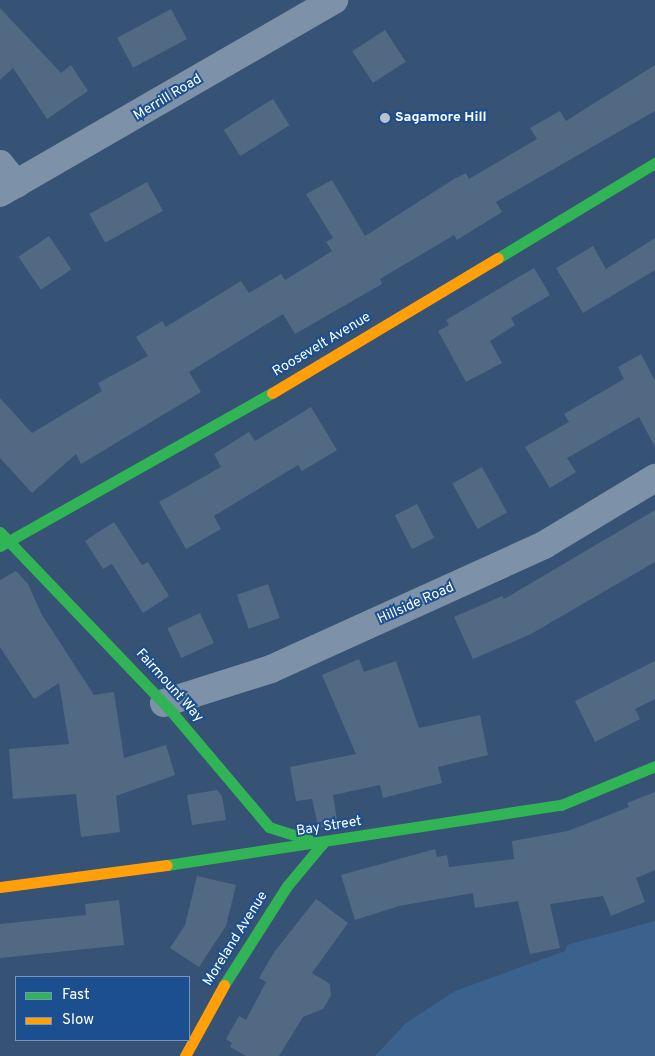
<!DOCTYPE html>
<html>
<head>
<meta charset="utf-8">
<style>
	body { margin:0 }
	#map { position:relative; width:655px; height:1056px; overflow:hidden; background:#365274; font-family:Overpass,sans-serif }
	div>[style] { position:absolute }
	.water>* { inset:0; background:#3b618d }
	.building>* { inset:0; background:#526984; transform-origin:0 0 }
	.street>* { height:28px; margin:-14px; padding:0 14px; transform-origin:14px; border-radius:14px; background:#7d92a8 }
	.fast>* { height:11px; margin:-5.5px; padding:0 5.5px; transform-origin:5.5px; border-radius:5.5px; background:#30b455 }
	.slow>* { height:11px; margin:-5.5px; padding:0 5.5px; transform-origin:5.5px; border-radius:5.5px; background:#ff9f0a }
	.dots>* { width:14px; height:14px; translate:-50% -50%; box-sizing:border-box; border:2px solid #1b4f8f; border-radius:50% }
	span { translate:-50% -50%; white-space:nowrap; text-align:center; line-height:1.15; -webkit-text-stroke:4px #1b4f8f; paint-order:stroke }
	.street-label { font-size:14px; color:#fff }
	.poi-label { font-size:14px; color:#fff; font-weight:700 }
	.left { translate:0 -50%; text-align:left }
	.legend { position:absolute; left:15px; top:976px; width:175px; height:65px; box-sizing:border-box; background:#1b4f8f; border:1px solid #7695bc; margin:0; padding:6px 9px; list-style:none; font-size:15px; color:#fff }
	.legend li { display:flex; align-items:center; gap:10px; height:25px }
	.legend b { width:25px; border:1px solid #7695bc }
</style>
</head>
<body>
<div id="map">
	<div class="water">
		<div style="clip-path:polygon(655px 921px,655px 1056px,375px 1056px,406px 1023px,455px 991px,565px 951px,567px 945px)"></div>
	</div>
	<div class="building">
		<div style="clip-path:polygon(0 8px,61px 73px,71px 65px,88px 91px,47px 119px,13px 68px,0 80px)"></div>
		<div style="left:171px;top:9px;width:34px;height:61px;rotate:62deg"></div>
		<div style="left:385px;top:30px;width:38px;height:39px;rotate:57deg"></div>
		<div style="clip-path:polygon(655px 65px,655px 111px,496px 202px,502px 212px,457px 240px,454px 235px,380px 279px,382px 284px,295px 334px,283px 314px,189px 372px,201px 392px,81px 464px,76px 454px,32px 493px,0 458px,0 398px,32px 433px,102px 391px,98px 383px,148px 356px,136px 337px,162px 321px,166px 327px,241px 281px,249px 293px,281px 274px,285px 280px,332px 251px,326px 242px,333px 238px,306px 194px,332px 180px,365px 236px,454px 179px,466px 173px,469px 179px,537px 139px,530px 128px,560px 111px,566px 121px)"></div>
		<div style="left:273px;top:99px;width:31px;height:58px;rotate:58deg"></div>
		<div style="left:147px;top:182px;width:33px;height:66px;rotate:61deg"></div>
		<div style="left:49px;top:236px;width:40px;height:37px;rotate:56deg"></div>
		<div style="clip-path:polygon(655px 238px,655px 270px,583px 313px,556px 268px,593px 246px,606px 269px)"></div>
		<div style="clip-path:polygon(534px 268px,550px 295px,511px 318px,515px 325px,490px 341px,502px 363px,466px 382px,438px 331px,449px 325px,446px 320px)"></div>
		<div style="clip-path:polygon(641px 354px,655px 381px,655px 447px,639px 417px,567px 458px,576px 472px,550px 488px,525px 447px,569px 422px,564px 414px,624px 379px,618px 367px)"></div>
		<div style="clip-path:polygon(311px 407px,337px 450px,302px 471px,298px 465px,214px 516px,221px 529px,186px 549px,159px 502px,221px 467px,214px 454px,249px 432px,255px 441px)"></div>
		<div style="left:482px;top:467px;width:52px;height:34px;rotate:61deg"></div>
		<div style="left:417px;top:504px;width:38px;height:25px;rotate:63deg"></div>
		<div style="clip-path:polygon(655px 510px,655px 562px,531px 634px,473px 659px,454px 617px,502px 596px,504px 599px)"></div>
		<div style="clip-path:polygon(114px 522px,142px 565px,148px 562px,169px 596px,143px 613px,112px 564px,103px 569px,85px 541px)"></div>
		<div style="clip-path:polygon(16px 571px,28px 584px,42px 615px,94px 695px,114px 692px,124px 758px,166px 745px,175px 775px,116px 796px,120px 832px,81px 837px,76px 794px,13px 799px,9px 749px,69px 744px,59px 683px,34px 699px,0 647px,0 580px)"></div>
		<div style="left:268px;top:584px;width:36px;height:33px;rotate:71deg"></div>
		<div style="left:200px;top:613px;width:33px;height:36px;rotate:65deg"></div>
		<div style="clip-path:polygon(359px 659px,364px 672px,396px 661px,419px 728px,480px 715px,488px 755px,438px 767px,442px 783px,383px 798px,380px 785px,333px 795px,338px 826px,323px 828px,318px 826px,312px 799px,296px 801px,290px 767px,356px 754px,322px 675px)"></div>
		<div style="clip-path:polygon(655px 661px,655px 699px,635px 709px,640px 719px,595px 742px,575px 701px)"></div>
		<div style="clip-path:polygon(217px 790px,222px 796px,226px 820px,192px 825px,187px 795px)"></div>
		<div style="clip-path:polygon(655px 792px,655px 870px,636px 878px,645px 902px,611px 916px,603px 896px,550px 904px,560px 948px,530px 954px,518px 901px,475px 908px,473px 893px,399px 906px,355px 920px,341px 875px,435px 849px,437px 857px,447px 855px,449px 867px,514px 859px,512px 841px,568px 831px,629px 807px,627px 803px)"></div>
		<div style="clip-path:polygon(197px 876px,236px 885px,226px 926px,199px 967px,170px 948px,185px 925px)"></div>
		<div style="clip-path:polygon(316px 899px,348px 923px,312px 973px,330px 984px,331px 996px,323px 1009px,303px 1017px,279px 1056px,246px 1056px,230px 1047px,232px 1043px,226px 1039px,239px 1016px,246px 1020px,266px 982px,259px 978px,275px 951px)"></div>
		<div style="clip-path:polygon(119px 900px,124px 945px,0 958px,0 924px,86px 915px,85px 904px)"></div>
	</div>
	<div class="street">
		<div style="left:0;top:164px;width:26px;rotate:51deg"></div>
		<div style="left:0;top:193px;width:386px;rotate:-30deg"></div>
		<div style="left:164px;top:703px;width:112px;rotate:-17.6deg"></div>
		<div style="left:271px;top:669px;width:300px;rotate:-24.4deg"></div>
		<div style="left:544px;top:545px;width:130px;rotate:-31.1deg"></div>
	</div>
	<div class="fast">
		<div style="left:498px;top:258px;width:184px;rotate:-31.2deg"></div>
		<div style="left:0;top:532px;width:248px;rotate:46.3deg"></div>
		<div style="left:171px;top:711px;width:152px;rotate:49.8deg"></div>
		<div style="left:269px;top:827px;width:56px;rotate:17.8deg"></div>
		<div style="left:322px;top:844px;width:55px;rotate:129.8deg"></div>
		<div style="left:287px;top:886px;width:117px;rotate:122.5deg"></div>
		<div style="left:0;top:546px;width:312px;rotate:-29.4deg"></div>
		<div style="left:167px;top:865px;width:399px;rotate:-8.7deg"></div>
		<div style="left:561px;top:805px;width:102px;rotate:-22.5deg"></div>
	</div>
	<div class="slow">
		<div style="left:272px;top:393px;width:263px;rotate:-30.9deg"></div>
		<div style="left:0;top:887px;width:168px;rotate:-7.5deg"></div>
		<div style="left:185px;top:1056px;width:81px;rotate:-61.2deg"></div>
	</div>
	<div class="dots">
		<div style="left:385px;top:118px;background:#b9c2ce"></div>
	</div>
	<div class="street-label">
		<span style="left:168px;top:98px;rotate:-31deg">Merrill Road</span>
		<span style="left:322px;top:345px;rotate:-31deg">Roosevelt Avenue</span>
		<span style="left:416px;top:604px;rotate:-24deg">Hillside Road</span>
		<span style="left:169px;top:686px;rotate:48deg">Fairmount Way</span>
		<span style="left:329px;top:827px;rotate:-9deg">Bay Street</span>
		<span style="left:236px;top:939px;rotate:-58deg">Moreland Avenue</span>
	</div>
	<div class="poi-label">
		<span class="left" style="left:395px;top:118px">Sagamore Hill</span>
	</div>
	<ul class="legend">
	<li><b style="height:6px;background:#30b455"></b>Fast</li>
	<li><b style="height:6px;background:#ff9f0a"></b>Slow</li>
	</ul>
</div>
</body>
</html>
